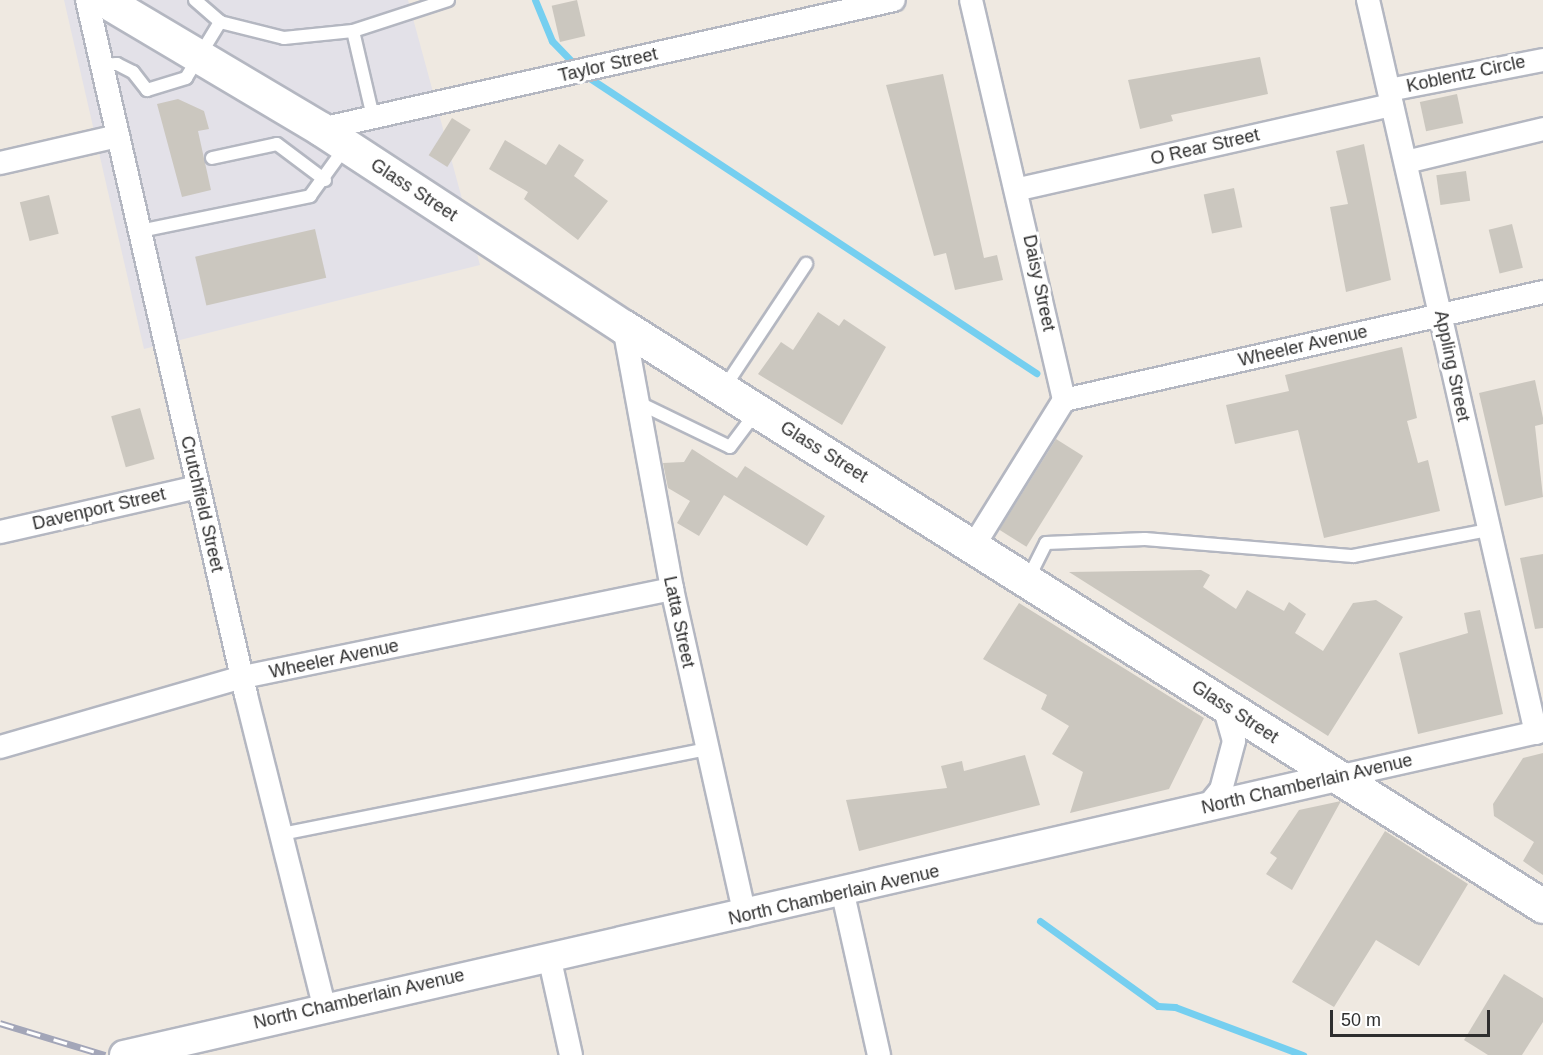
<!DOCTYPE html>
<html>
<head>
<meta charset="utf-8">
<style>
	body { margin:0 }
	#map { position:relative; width:1543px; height:1055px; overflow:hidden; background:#efe9e1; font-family:Helvetica,sans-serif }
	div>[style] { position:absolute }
	.industrial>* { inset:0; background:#e3e1e8 }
	.stream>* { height:7px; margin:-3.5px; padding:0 3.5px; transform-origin:3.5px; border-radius:3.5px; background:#75cff0 }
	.building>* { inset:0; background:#cbc7bf; transform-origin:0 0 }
	.roads { filter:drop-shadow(2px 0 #b4b7c1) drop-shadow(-2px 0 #b4b7c1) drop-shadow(0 2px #b4b7c1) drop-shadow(0 -2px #b4b7c1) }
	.service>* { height:12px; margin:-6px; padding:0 6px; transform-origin:6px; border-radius:6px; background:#fff }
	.minor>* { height:22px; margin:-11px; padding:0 11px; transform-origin:11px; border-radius:11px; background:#fff }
	.tertiary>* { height:28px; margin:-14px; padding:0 14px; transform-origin:14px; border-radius:14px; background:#fff }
	.secondary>* { height:33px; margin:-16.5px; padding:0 16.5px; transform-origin:16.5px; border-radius:16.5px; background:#fff }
	.rail>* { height:7px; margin-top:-3.5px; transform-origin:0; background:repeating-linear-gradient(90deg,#fff 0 14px,#a3a6b8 0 28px); box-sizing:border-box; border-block:2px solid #a3a6b8 }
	span { translate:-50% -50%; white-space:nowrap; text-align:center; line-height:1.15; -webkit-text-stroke:6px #fff; paint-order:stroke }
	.street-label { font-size:18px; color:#2e2e2e }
	.scale { position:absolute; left:1330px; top:1010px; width:160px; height:27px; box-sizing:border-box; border:3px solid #2e2e2e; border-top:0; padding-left:8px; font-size:18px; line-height:21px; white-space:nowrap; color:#2e2e2e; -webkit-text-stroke:4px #fff; paint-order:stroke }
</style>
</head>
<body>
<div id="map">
	<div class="industrial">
		<div style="clip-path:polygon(64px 0,408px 0,480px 265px,144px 349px)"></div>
	</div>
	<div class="stream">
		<div style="left:535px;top:0;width:44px;rotate:67.5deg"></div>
		<div style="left:552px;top:41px;width:36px;rotate:46deg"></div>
		<div style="left:585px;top:75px;width:541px;rotate:33.45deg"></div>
		<div style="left:1040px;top:921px;width:145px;rotate:35.8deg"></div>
		<div style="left:1158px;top:1006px;width:17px;rotate:3deg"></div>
		<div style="left:1175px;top:1007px;width:137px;rotate:20.6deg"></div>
	</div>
	<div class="building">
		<div style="left:577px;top:0;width:37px;height:26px;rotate:77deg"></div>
		<div style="clip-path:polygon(1260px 57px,1268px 94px,1171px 115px,1173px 121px,1140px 129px,1128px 80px)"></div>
		<div style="clip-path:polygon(943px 74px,984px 258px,997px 255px,1003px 280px,955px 290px,946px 253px,934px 256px,886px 85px)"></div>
		<div style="left:1457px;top:94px;width:30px;height:38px;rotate:78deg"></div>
		<div style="clip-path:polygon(178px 99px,204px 111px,209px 129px,198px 131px,211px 190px,182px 197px,157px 104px)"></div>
		<div style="left:452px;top:118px;width:22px;height:44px;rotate:32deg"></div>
		<div style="clip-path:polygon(505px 140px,546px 165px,559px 144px,584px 160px,574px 176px,608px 201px,578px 240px,524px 199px,528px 192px,489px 169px)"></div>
		<div style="clip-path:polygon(1364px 144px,1391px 280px,1346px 292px,1330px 207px,1348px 204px,1336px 151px)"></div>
		<div style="left:1466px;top:171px;width:30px;height:30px;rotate:82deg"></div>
		<div style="left:1234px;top:188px;width:40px;height:31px;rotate:78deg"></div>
		<div style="left:49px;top:195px;width:40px;height:30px;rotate:76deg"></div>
		<div style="left:1512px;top:224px;width:45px;height:24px;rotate:76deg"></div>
		<div style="left:315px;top:229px;width:50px;height:123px;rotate:77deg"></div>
		<div style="clip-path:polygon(818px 312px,839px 326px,844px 319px,886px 347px,842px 425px,758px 374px,781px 342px,793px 350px)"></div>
		<div style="clip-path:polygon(1402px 347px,1417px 418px,1407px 421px,1418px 463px,1428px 460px,1440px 511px,1324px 538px,1298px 430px,1235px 444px,1226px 405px,1289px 391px,1285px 375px)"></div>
		<div style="clip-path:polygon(1535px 380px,1543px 418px,1543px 424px,1535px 426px,1543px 497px,1505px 506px,1479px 393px)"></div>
		<div style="left:140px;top:408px;width:53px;height:30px;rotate:74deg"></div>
		<div style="left:1056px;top:439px;width:32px;height:107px;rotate:32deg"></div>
		<div style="clip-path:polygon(692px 449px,737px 478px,745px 466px,825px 516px,807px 546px,724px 495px,699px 536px,677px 523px,690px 501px,668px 488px,663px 463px,684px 462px)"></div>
		<div style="clip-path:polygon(1543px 554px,1543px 628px,1535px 629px,1520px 558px)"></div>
		<div style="clip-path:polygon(1201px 570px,1210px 575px,1203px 587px,1236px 609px,1247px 590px,1284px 611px,1289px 602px,1306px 614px,1295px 633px,1323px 651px,1353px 603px,1376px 600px,1403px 617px,1328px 736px,1069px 572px)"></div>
		<div style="clip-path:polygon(1019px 603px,1204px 718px,1169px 789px,1070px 813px,1083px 772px,1052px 754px,1069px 726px,1041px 709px,1047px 695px,983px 659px)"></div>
		<div style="clip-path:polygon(1480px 610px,1503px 714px,1418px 734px,1399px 653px,1468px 633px,1464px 613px)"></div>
		<div style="clip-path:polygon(1543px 753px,1543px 875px,1523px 861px,1534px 842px,1494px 816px,1493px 804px,1523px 758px)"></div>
		<div style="clip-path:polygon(1025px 755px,1040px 805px,859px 851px,846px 800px,947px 788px,941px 766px,962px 761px,964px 771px)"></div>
		<div style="clip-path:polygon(1341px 801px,1292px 890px,1266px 874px,1277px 858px,1270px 853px,1299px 810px)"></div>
		<div style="clip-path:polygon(1385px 831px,1468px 884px,1419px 966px,1376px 940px,1334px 1007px,1292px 982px)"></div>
		<div style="clip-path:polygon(1504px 974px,1543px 998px,1543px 1022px,1522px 1055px,1488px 1055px,1464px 1040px)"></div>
	</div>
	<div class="roads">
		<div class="service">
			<div style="left:195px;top:0;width:33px;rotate:41deg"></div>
			<div style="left:220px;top:22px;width:66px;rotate:14deg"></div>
			<div style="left:284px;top:38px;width:69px;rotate:-5.8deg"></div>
			<div style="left:353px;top:31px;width:88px;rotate:76.9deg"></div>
			<div style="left:353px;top:31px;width:100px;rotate:-18.1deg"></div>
			<div style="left:101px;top:65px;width:16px;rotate:-4deg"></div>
			<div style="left:117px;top:64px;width:18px;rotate:27deg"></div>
			<div style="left:133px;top:72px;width:23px;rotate:52deg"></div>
			<div style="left:147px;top:90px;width:41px;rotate:-17.1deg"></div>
			<div style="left:186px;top:78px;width:66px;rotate:-58.7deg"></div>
			<div style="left:212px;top:158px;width:66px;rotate:-12.2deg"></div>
			<div style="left:277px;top:144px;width:60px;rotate:36.9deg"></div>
			<div style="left:140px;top:231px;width:174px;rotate:-11.6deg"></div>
			<div style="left:310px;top:196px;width:62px;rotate:-54.2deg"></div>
			<div style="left:724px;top:388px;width:149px;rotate:-56.5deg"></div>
			<div style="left:637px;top:402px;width:103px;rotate:25.8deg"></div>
			<div style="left:730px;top:447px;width:45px;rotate:-53.1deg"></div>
			<div style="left:1028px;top:579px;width:40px;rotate:-63.4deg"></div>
			<div style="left:1046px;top:543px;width:99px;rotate:-2.3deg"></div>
			<div style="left:1145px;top:539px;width:209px;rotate:4.7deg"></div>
			<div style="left:1353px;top:556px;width:137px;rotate:-10.9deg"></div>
			<div style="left:282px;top:834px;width:432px;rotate:-11.3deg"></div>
		</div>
		<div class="minor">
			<div style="left:87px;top:0;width:713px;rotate:77.11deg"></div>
			<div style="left:246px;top:695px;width:321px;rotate:75.9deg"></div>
			<div style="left:971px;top:0;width:411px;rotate:76.9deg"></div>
			<div style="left:1064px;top:400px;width:171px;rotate:121.8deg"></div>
			<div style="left:1368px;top:0;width:752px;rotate:77.09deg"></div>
			<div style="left:1389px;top:90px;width:157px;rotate:-11deg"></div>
			<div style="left:321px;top:129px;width:587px;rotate:-12.69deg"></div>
			<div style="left:1406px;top:162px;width:141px;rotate:-13.5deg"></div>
			<div style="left:0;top:163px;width:121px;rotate:-12.9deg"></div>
			<div style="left:1019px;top:189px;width:382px;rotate:-12.7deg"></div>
			<div style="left:624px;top:327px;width:266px;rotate:79.6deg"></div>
			<div style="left:672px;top:589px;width:335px;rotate:77.4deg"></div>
			<div style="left:1064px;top:400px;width:491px;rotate:-12.7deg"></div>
			<div style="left:0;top:532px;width:203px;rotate:-12.8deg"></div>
			<div style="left:0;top:747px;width:253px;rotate:-16.1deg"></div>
			<div style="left:243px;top:677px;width:438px;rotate:-11.6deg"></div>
			<div style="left:1337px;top:777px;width:211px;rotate:-12.6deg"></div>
			<div style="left:1207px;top:807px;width:22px;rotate:-51deg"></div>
			<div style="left:1221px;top:790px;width:51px;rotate:-75.1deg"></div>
			<div style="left:1234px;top:741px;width:37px;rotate:-106deg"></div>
			<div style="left:843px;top:894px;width:165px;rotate:77.4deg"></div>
			<div style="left:549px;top:956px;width:101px;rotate:77.5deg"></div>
		</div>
		<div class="tertiary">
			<div style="left:124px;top:1055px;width:1244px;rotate:-12.91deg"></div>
		</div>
		<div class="secondary">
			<div style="left:104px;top:0;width:252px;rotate:30.7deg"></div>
			<div style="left:321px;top:129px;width:362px;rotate:33.2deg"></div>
			<div style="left:624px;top:327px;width:1086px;rotate:32.21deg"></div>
		</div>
	</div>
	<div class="rail">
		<div style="left:0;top:1023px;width:110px;rotate:16.9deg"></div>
	</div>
	<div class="street-label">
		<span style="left:608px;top:65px;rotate:-13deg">Taylor Street</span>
		<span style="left:1466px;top:74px;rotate:-12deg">Koblentz Circle</span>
		<span style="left:1205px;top:147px;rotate:-13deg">O Rear Street</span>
		<span style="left:414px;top:190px;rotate:33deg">Glass Street</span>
		<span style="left:1039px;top:283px;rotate:78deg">Daisy Street</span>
		<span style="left:1303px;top:346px;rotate:-13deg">Wheeler Avenue</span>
		<span style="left:1452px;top:366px;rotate:78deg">Appling Street</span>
		<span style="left:824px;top:452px;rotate:32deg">Glass Street</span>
		<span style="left:202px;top:504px;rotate:77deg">Crutchfield Street</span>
		<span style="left:99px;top:509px;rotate:-13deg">Davenport Street</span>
		<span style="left:679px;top:622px;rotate:78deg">Latta Street</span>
		<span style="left:334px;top:659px;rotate:-12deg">Wheeler Avenue</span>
		<span style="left:1235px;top:712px;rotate:33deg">Glass Street</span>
		<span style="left:1307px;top:784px;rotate:-13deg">North Chamberlain Avenue</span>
		<span style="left:834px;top:895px;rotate:-13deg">North Chamberlain Avenue</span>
		<span style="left:359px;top:999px;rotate:-13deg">North Chamberlain Avenue</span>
	</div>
	<div class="scale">50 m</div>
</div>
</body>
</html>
